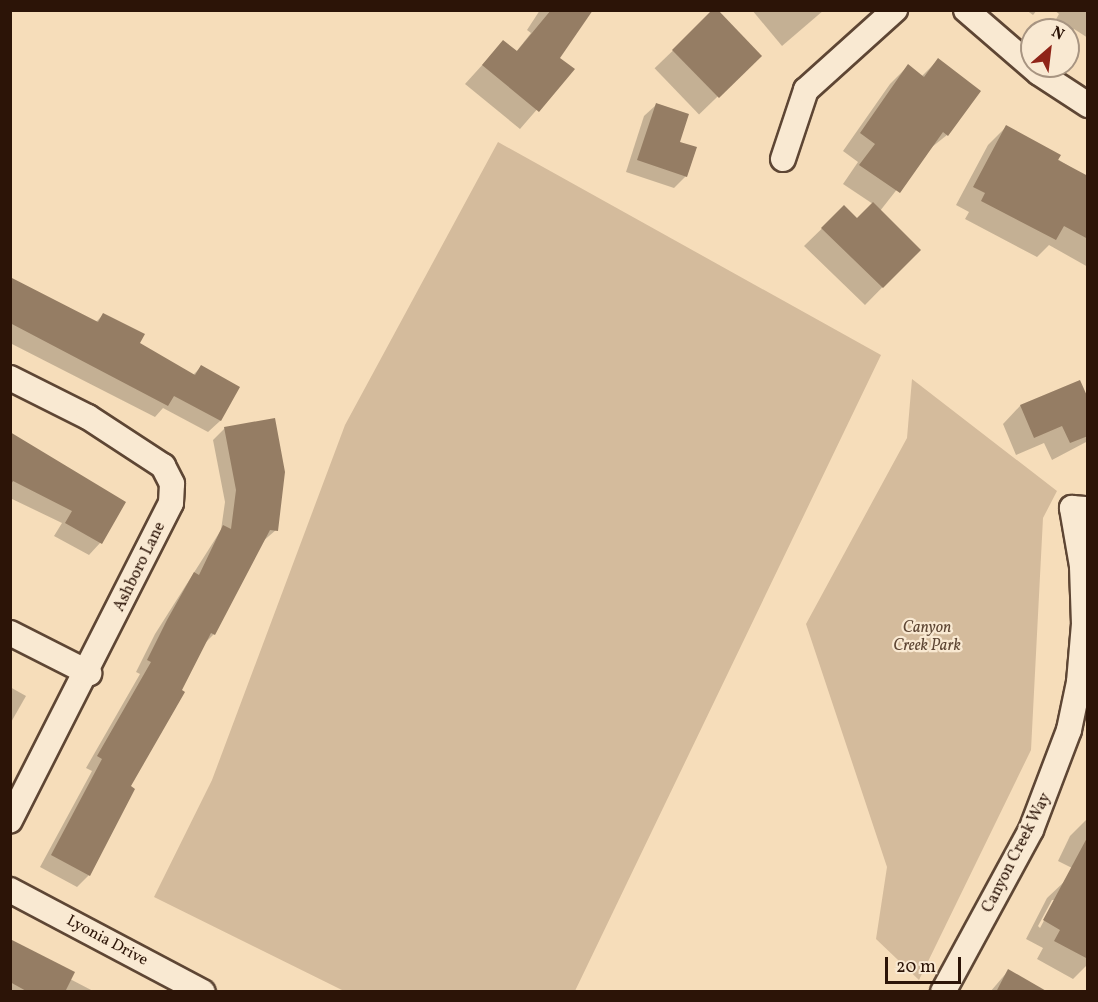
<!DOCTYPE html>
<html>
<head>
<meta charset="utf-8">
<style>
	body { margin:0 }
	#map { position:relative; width:1098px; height:1002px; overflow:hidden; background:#f6ddba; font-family:Vollkorn,serif }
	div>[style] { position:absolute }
	.green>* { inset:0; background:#d4bb9c }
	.shadow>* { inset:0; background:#0003; transform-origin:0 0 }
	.building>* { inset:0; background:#957d64 }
	.roads { filter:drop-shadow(2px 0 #5e4634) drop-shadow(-2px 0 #5e4634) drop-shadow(0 2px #5e4634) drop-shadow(0 -2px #5e4634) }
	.minor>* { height:24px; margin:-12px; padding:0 12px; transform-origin:12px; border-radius:12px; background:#f9e9d2 }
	span { translate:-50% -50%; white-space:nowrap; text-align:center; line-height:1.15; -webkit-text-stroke:4.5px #f9e9d2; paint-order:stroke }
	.street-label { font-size:16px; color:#2c1407 }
	.park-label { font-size:16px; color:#5e4634; font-style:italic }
	.frame { position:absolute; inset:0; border:12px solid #2c1407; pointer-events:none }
	.north { position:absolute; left:1020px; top:18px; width:60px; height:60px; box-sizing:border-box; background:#f9e9d2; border:2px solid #a79481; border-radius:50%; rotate:28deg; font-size:16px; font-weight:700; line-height:24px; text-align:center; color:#2c1407 }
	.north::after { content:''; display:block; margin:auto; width:21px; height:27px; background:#8f2418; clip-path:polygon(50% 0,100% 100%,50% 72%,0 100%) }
	.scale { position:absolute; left:885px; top:957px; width:76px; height:27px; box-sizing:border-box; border:3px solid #2c1407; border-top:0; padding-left:8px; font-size:18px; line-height:21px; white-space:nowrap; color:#2c1407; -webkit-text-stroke:4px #f9e9d2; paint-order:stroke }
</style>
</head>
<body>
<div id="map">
	<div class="green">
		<div style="clip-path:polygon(498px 142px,881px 355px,575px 991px,344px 991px,154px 897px,212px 780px,345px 425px)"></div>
		<div style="clip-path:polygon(912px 379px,1057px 491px,1043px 518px,1031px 750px,919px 980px,876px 939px,887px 867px,806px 624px,907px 438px)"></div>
	</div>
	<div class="shadow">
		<div style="clip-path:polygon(540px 10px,592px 10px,558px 58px,572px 69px,520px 129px,465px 84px,503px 42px,516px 52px,531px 33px,527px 30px)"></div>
		<div style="left:715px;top:10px;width:64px;height:84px;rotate:46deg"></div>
		<div style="clip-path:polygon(752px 10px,824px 10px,782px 46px)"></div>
		<div style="clip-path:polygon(1026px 10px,1037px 10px,1033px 15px)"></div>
		<div style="clip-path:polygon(1054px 10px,1088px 10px,1088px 38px,1074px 29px,1068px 34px,1068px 30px,1051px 28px,1059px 14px)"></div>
		<div style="clip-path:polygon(938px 60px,947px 135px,927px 151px,880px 211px,919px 250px,865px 305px,804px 246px,844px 207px,857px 220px,873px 204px,843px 184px,858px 162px,843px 151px,890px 84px,908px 66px,921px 77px)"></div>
		<div style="clip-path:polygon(656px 105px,686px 176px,674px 188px,626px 172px,644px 116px)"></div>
		<div style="clip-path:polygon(1006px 127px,1088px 178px,1088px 267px,1049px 245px,1037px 257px,965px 219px,969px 212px,956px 205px,988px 145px)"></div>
		<div style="clip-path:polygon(10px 279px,95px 323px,103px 315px,138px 344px,193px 375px,201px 367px,238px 387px,220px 421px,208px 432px,163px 408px,155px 417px,10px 343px)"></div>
		<div style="clip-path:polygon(1079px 382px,1088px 402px,1088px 441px,1052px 460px,1044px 443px,1016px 455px,1003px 424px,1020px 406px)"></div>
		<div style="clip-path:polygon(225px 428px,276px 530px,262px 542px,214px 634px,203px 645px,129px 787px,89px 875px,77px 887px,40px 867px,92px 771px,86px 768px,140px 674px,136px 672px,155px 634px,221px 530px,225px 502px,213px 440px)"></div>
		<div style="clip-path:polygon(10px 434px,124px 502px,100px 543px,89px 555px,54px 536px,62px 523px,10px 498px)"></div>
		<div style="clip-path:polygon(10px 687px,26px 696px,10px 724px)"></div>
		<div style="clip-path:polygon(1088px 818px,1088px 876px,1058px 861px,1070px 836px)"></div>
		<div style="clip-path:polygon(evenodd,1065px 881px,1088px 892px,1088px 964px,1073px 979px,1037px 959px,1043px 948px,1026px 939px,1047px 898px,1065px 881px,1052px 900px,1055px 900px,1040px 928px,1038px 926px,1052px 900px)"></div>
		<div style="clip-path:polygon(10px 941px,70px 979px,95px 992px,10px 992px)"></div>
		<div style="clip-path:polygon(1008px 971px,1044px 992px,990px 992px)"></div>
	</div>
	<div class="building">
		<div style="clip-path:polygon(551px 10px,593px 10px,560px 58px,575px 69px,539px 112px,482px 65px,503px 40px,517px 51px)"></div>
		<div style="clip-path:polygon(712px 10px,718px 10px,762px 56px,719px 98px,672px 50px)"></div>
		<div style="clip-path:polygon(938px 58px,981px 91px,948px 136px,943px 132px,900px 193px,859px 165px,875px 144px,860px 133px,908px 64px,924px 77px)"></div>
		<div style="clip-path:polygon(656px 103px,689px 114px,680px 142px,697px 147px,687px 177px,637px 160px)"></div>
		<div style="clip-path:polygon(1006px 125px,1061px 155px,1058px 160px,1088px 176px,1088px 239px,1064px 226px,1056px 240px,981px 201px,985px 193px,973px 187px)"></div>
		<div style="clip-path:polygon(873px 202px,921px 250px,883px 288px,821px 228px,844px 205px,857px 218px)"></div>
		<div style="clip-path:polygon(10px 277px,98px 322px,103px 313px,145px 334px,140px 343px,195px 375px,201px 365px,240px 387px,221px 421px,174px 396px,168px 406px,10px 323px)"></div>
		<div style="clip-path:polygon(1080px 380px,1088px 398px,1088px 436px,1070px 443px,1062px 426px,1034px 438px,1020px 405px)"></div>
		<div style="clip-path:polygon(275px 418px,285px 472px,278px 531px,270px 530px,215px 635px,211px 633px,182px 690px,185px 692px,131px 786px,135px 789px,90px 876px,51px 855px,102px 759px,97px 756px,151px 662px,147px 660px,167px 620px,194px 572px,199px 575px,223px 525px,231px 529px,236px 490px,224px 427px)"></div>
		<div style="clip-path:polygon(10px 432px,126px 502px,102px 544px,65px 523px,72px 511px,13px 481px,10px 486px)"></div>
		<div style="clip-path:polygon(1088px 836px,1088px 959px,1054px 941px,1060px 930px,1043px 920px)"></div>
		<div style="clip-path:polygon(10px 939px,75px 972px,65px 992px,28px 992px,10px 982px)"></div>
		<div style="clip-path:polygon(1008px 969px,1048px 992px,996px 992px)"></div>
	</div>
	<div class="roads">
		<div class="minor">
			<div style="left:966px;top:10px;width:96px;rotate:40.8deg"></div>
			<div style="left:1039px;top:73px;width:59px;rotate:33.1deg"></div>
			<div style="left:783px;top:159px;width:73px;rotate:-71.6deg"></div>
			<div style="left:806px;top:90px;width:120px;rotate:-42deg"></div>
			<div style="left:10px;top:378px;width:87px;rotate:26.6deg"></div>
			<div style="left:88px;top:417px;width:90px;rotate:33.2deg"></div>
			<div style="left:163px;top:466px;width:20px;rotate:63deg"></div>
			<div style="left:172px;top:484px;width:19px;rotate:93deg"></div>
			<div style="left:171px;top:503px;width:356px;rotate:116.9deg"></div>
			<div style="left:10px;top:633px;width:89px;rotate:26.9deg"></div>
			<div style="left:10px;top:890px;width:218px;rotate:27.9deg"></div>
			<div style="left:943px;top:992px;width:184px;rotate:-61.5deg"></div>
			<div style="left:1031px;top:830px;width:107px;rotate:-69.2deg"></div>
			<div style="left:1069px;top:730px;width:49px;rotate:-78.2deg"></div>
			<div style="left:1079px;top:682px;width:58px;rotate:-85.1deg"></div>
			<div style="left:1084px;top:624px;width:58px;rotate:-92deg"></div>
			<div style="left:1082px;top:566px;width:59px;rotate:-99.8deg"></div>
			<div style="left:1072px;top:508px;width:16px;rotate:4deg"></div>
		</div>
	</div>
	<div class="street-label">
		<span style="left:140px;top:567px;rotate:-64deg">Ashboro Lane</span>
		<span style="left:1017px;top:853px;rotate:-63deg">Canyon Creek Way</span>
		<span style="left:107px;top:941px;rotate:28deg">Lyonia Drive</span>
	</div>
	<div class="park-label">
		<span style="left:927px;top:637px">Canyon<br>Creek Park</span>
	</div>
	<div class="frame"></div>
	<div class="north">N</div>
	<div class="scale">20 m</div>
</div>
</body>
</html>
